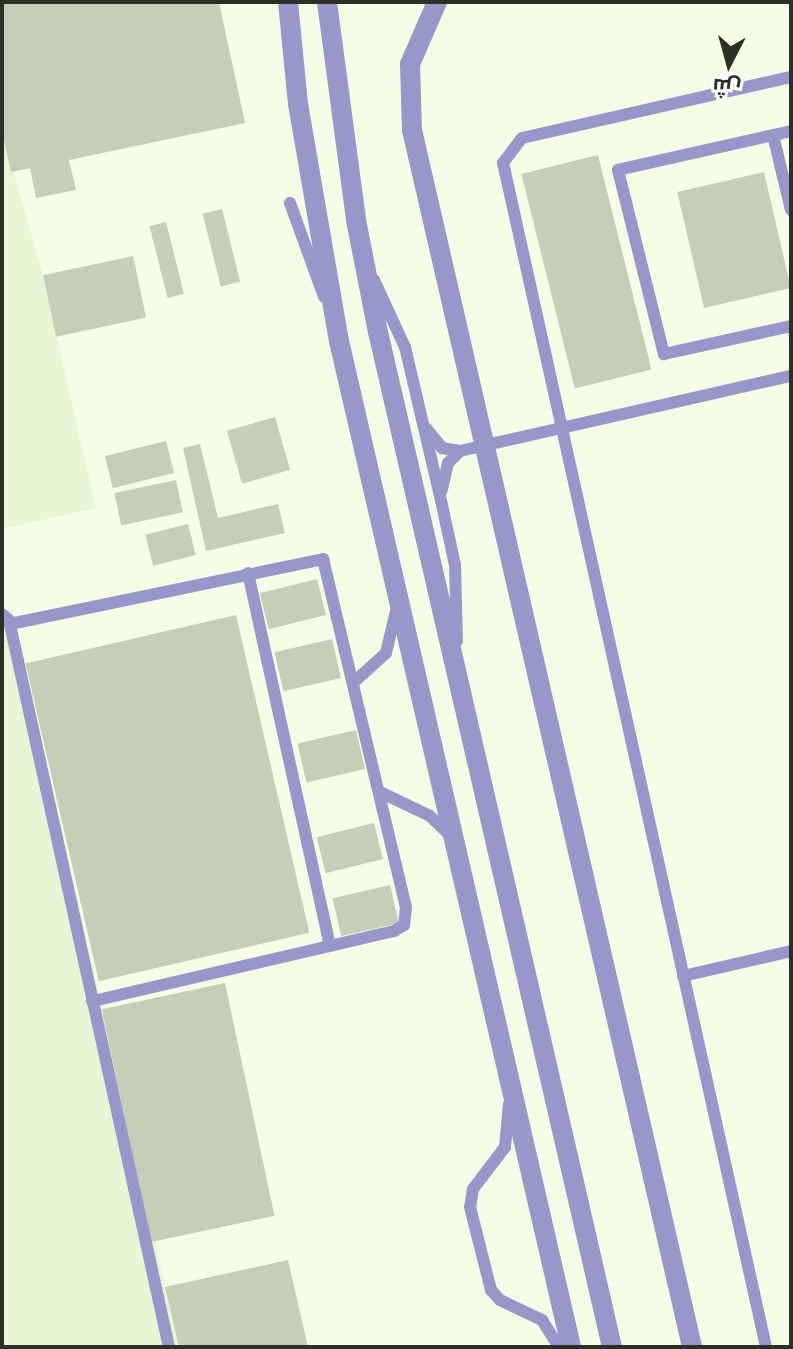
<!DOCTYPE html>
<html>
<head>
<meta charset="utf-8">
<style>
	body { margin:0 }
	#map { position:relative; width:793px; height:1349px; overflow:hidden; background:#f4fee6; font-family:"Titillium Web",Cairo,sans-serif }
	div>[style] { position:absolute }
	.built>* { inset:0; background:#e9f6d6 }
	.building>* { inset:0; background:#c5ceb7; transform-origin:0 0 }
	.lane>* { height:12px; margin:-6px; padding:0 6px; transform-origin:6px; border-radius:6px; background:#9897c9 }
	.street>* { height:20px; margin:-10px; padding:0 10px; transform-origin:10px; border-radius:10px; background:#9897c9 }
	span { translate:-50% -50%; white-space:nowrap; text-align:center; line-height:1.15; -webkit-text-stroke:7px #fff; paint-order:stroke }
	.frame { position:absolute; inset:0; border:4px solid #2b2f26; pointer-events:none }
	.north { position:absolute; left:689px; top:24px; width:80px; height:80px; -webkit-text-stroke:6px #fff; paint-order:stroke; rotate:186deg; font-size:22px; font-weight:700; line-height:32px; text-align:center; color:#2b2f26 }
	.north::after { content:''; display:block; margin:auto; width:28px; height:36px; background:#2b2f26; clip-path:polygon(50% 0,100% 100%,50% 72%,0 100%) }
</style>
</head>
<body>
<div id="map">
	<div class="built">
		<div style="clip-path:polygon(2px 131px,43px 275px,96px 508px,2px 529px)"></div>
		<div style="clip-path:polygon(12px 610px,179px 1347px,2px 1347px,2px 611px)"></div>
	</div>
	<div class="building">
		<div style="clip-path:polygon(2px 2px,219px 2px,245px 123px,69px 160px,76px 190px,36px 198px,30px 168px,11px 172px,2px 131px)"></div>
		<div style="left:598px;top:155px;width:221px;height:79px;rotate:76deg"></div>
		<div style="left:764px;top:172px;width:119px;height:89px;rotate:77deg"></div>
		<div style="left:222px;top:209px;width:75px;height:20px;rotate:76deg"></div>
		<div style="left:166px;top:222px;width:74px;height:17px;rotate:76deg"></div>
		<div style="left:133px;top:256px;width:63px;height:92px;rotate:78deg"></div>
		<div style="left:275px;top:417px;width:55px;height:50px;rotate:74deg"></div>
		<div style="left:166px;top:441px;width:33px;height:63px;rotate:76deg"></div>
		<div style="clip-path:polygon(200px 444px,218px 518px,278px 504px,285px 533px,206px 551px,183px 448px)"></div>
		<div style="left:176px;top:480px;width:33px;height:63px;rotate:78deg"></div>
		<div style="left:188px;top:524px;width:32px;height:44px;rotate:76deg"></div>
		<div style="left:317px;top:579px;width:37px;height:59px;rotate:76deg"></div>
		<div style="left:236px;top:615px;width:326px;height:216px;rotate:77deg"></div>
		<div style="left:332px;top:639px;width:40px;height:59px;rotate:77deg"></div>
		<div style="left:356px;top:730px;width:40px;height:60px;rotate:77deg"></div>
		<div style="left:374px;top:823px;width:37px;height:59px;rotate:76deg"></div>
		<div style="left:390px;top:885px;width:39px;height:59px;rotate:77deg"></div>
		<div style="left:225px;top:983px;width:238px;height:126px;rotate:78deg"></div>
		<div style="clip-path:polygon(288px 1260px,308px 1347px,179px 1347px,165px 1287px)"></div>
	</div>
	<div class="lane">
		<div style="left:791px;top:131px;width:18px;rotate:167deg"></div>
		<div style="left:773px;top:135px;width:77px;rotate:76.5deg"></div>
		<div style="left:773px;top:135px;width:159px;rotate:167.3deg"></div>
		<div style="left:618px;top:170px;width:190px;rotate:76deg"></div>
		<div style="left:664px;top:354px;width:130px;rotate:-12.4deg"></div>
		<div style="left:290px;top:203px;width:100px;rotate:70.1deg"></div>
		<div style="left:374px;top:280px;width:74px;rotate:65.2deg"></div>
		<div style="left:405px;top:347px;width:162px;rotate:76.8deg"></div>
		<div style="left:442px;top:505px;width:61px;rotate:77.8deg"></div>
		<div style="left:455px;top:565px;width:76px;rotate:88.5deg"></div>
		<div style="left:426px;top:428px;width:26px;rotate:51deg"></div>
		<div style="left:442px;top:448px;width:18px;rotate:9deg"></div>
		<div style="left:460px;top:451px;width:17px;rotate:135deg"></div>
		<div style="left:448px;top:463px;width:28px;rotate:103deg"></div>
		<div style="left:460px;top:451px;width:339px;rotate:-12.8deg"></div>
		<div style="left:248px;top:573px;width:382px;rotate:77.6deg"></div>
		<div style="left:2px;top:614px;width:9px;rotate:41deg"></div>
		<div style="left:9px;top:620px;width:744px;rotate:77.59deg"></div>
		<div style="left:10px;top:624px;width:320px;rotate:-11.7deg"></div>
		<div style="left:323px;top:559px;width:358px;rotate:76.6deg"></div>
		<div style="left:406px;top:907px;width:18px;rotate:96deg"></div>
		<div style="left:404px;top:925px;width:12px;rotate:149deg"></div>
		<div style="left:394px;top:931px;width:310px;rotate:166.9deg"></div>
		<div style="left:354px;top:682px;width:43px;rotate:-42.2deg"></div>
		<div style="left:386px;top:653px;width:43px;rotate:-76.6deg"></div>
		<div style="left:380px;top:792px;width:55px;rotate:25.6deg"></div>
		<div style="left:430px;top:816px;width:29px;rotate:44deg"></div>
		<div style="left:683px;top:976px;width:111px;rotate:-13deg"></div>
		<div style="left:509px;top:1104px;width:43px;rotate:95.3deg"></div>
		<div style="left:505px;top:1147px;width:53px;rotate:127.3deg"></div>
		<div style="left:473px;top:1189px;width:18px;rotate:99deg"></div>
		<div style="left:470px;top:1207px;width:86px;rotate:75.8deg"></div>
		<div style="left:491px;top:1290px;width:13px;rotate:48deg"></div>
		<div style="left:500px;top:1300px;width:47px;rotate:25.5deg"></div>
		<div style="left:542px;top:1320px;width:32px;rotate:58deg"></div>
		<div style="left:766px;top:1347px;width:1213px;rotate:-102.52deg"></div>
		<div style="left:503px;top:163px;width:31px;rotate:-53deg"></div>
		<div style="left:522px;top:138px;width:276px;rotate:-12.8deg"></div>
	</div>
	<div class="street">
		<div style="left:288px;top:2px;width:102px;rotate:84.4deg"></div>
		<div style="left:298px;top:104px;width:241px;rotate:80.2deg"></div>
		<div style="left:339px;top:341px;width:1032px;rotate:77.01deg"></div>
		<div style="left:327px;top:2px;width:220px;rotate:82.4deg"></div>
		<div style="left:356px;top:220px;width:114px;rotate:78.9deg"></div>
		<div style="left:378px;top:332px;width:1042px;rotate:77.02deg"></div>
		<div style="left:437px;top:2px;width:68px;rotate:113.5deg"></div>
		<div style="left:410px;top:64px;width:66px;rotate:88.3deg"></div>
		<div style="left:412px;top:130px;width:1249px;rotate:77.04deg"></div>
	</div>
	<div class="frame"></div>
	<div class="north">ش</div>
</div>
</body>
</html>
